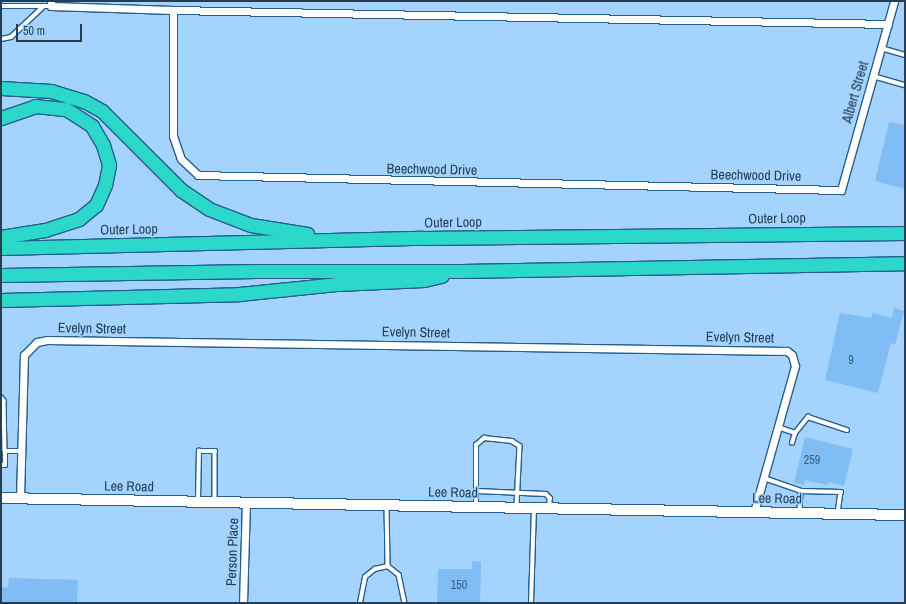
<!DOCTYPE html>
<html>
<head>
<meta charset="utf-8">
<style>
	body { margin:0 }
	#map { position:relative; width:906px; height:604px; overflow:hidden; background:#a4d3fe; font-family:"Archivo Narrow",sans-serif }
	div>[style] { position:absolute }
	.building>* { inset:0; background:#7fbdf4 }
	.roads { filter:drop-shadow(1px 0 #245e8d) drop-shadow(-1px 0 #245e8d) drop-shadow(0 1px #245e8d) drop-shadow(0 -1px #245e8d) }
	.lane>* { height:3.5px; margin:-1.75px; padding:0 1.75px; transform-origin:1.75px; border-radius:1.75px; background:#fff }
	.street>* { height:7px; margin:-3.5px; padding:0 3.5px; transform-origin:3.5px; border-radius:3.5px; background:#fff }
	.secondary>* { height:10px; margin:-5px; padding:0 5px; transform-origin:5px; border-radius:5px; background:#fff }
	.highway>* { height:13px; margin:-6.5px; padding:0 6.5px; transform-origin:6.5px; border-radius:6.5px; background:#2cd8ca }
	span { translate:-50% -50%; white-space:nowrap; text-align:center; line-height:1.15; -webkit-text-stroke:3px #a4d3fe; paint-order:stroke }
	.number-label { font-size:12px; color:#3c5e7b }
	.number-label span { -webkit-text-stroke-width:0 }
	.street-label { font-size:14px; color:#253e53 }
	.frame { position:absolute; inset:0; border:2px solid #253e53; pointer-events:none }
	.scale { position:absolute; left:16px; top:24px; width:66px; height:18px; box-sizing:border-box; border:2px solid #253e53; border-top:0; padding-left:5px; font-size:12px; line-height:14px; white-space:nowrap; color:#253e53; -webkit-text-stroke:3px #a4d3fe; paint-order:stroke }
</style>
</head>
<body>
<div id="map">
	<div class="building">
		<div style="clip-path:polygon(889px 122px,905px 125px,905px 189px,875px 181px)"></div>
		<div style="clip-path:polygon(894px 308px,904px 311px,895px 345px,891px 343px,878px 393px,825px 380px,840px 313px,871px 318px,873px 313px,892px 318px)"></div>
		<div style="clip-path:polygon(805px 437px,853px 449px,844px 486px,829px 482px,828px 485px,805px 480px,804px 485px,794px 483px)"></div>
		<div style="clip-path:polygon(472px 561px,481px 562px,480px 603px,437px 603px,438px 569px,472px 569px)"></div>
		<div style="clip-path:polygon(9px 578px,78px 580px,77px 603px,1px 603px,1px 587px,8px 588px)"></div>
	</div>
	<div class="roads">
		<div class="lane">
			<div style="left:1px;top:6px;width:50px"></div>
			<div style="left:1px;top:39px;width:10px;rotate:-11deg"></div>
			<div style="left:11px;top:37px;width:45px;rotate:-43.2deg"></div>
			<div style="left:881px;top:48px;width:25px;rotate:16deg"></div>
			<div style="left:873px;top:76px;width:33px;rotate:16deg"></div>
			<div style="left:1px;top:397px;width:5px;rotate:53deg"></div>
			<div style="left:4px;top:401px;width:50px;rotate:88.9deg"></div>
			<div style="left:5px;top:451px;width:16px"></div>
			<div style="left:778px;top:427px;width:18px;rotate:19deg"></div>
			<div style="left:795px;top:433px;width:21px;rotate:-51deg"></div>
			<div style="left:808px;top:417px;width:41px;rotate:18.4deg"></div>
			<div style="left:792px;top:443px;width:10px;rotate:-73deg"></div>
			<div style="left:1px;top:465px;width:4px"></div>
			<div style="left:5px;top:465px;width:14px;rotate:-90deg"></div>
			<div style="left:764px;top:478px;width:39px;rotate:19deg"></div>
			<div style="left:801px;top:491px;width:21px;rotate:93deg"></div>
			<div style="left:476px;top:491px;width:70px;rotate:2.5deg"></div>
			<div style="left:546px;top:494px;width:6px;rotate:45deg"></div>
			<div style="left:550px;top:498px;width:9px;rotate:90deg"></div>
			<div style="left:801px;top:491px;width:40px;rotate:1.4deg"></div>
			<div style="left:841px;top:492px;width:21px;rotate:98deg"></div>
			<div style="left:198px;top:501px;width:50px;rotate:-88.9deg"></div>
			<div style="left:199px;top:451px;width:16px"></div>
			<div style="left:215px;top:451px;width:49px;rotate:90deg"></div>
			<div style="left:387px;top:506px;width:60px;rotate:89deg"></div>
			<div style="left:388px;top:566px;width:14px;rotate:39deg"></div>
			<div style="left:399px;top:575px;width:29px;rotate:78deg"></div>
			<div style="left:476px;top:506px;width:61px;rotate:-90deg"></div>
			<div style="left:476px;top:445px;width:11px;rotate:-41deg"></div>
			<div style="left:484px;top:438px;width:28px;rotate:6deg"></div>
			<div style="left:512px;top:441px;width:9px;rotate:32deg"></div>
			<div style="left:520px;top:446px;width:60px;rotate:92.9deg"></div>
			<div style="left:360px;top:603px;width:26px;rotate:-79deg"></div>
			<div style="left:365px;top:577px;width:13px;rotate:-39deg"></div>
			<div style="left:375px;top:569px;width:13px;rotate:-13deg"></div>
			<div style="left:531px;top:603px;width:94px;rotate:-88.2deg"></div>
		</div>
		<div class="street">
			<div style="left:51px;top:1px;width:5px;rotate:90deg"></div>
			<div style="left:51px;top:6px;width:122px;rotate:1.9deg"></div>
			<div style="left:173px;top:10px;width:715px;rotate:1.12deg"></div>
			<div style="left:173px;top:10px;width:126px;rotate:90deg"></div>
			<div style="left:173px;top:136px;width:24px;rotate:71deg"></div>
			<div style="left:181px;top:159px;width:23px;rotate:43deg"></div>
			<div style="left:198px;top:175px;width:643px;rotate:1.34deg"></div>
			<div style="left:841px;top:190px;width:196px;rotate:-74.3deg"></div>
			<div style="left:20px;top:498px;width:143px;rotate:-88.4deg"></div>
			<div style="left:24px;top:355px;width:18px;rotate:-45deg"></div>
			<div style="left:37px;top:342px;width:10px;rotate:-11deg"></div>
			<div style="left:47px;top:340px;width:740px;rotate:0.85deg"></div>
			<div style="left:787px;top:351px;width:6px;rotate:39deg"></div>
			<div style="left:792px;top:355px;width:11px;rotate:75deg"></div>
			<div style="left:795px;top:366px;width:152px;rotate:105.7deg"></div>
			<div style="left:243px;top:603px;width:101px;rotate:-88.3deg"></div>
		</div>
		<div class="secondary">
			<div style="left:1px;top:498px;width:904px;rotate:1.08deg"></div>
		</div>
		<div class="highway">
			<div style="left:1px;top:88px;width:50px;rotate:3.4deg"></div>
			<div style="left:51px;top:91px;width:34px;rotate:17deg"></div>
			<div style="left:84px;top:101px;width:21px;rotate:29deg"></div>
			<div style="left:102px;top:111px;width:112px;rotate:45deg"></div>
			<div style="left:181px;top:190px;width:34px;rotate:34deg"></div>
			<div style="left:209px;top:209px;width:45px;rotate:20.9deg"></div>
			<div style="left:251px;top:225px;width:57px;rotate:9.1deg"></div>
			<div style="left:1px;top:118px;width:36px;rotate:-19deg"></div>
			<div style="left:35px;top:106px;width:31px;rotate:6deg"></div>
			<div style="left:66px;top:109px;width:31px;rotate:33deg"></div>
			<div style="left:92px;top:126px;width:22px;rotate:60deg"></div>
			<div style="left:103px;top:145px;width:21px;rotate:73deg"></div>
			<div style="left:109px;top:165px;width:20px;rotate:101deg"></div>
			<div style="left:105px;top:185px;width:22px;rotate:114deg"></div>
			<div style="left:96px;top:205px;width:22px;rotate:141deg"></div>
			<div style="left:79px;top:219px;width:36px;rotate:162deg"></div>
			<div style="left:45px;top:230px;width:45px;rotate:171deg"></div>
			<div style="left:1px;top:248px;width:421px;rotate:-1.4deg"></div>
			<div style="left:422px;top:238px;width:483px;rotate:-0.6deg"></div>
			<div style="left:1px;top:275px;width:256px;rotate:-0.9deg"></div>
			<div style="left:257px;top:271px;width:204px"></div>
			<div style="left:461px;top:271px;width:444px;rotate:-1deg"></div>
			<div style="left:1px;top:300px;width:238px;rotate:-1.4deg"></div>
			<div style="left:239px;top:294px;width:100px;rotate:-5.8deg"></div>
			<div style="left:338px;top:284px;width:86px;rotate:-2.7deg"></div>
			<div style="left:424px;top:280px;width:18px;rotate:-13deg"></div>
		</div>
	</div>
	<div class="number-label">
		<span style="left:851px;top:361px">9</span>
		<span style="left:812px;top:461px">259</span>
		<span style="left:459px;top:586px">150</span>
	</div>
	<div class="street-label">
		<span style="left:855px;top:92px;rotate:-74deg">Albert Street</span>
		<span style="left:432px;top:169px;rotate:1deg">Beechwood Drive</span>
		<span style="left:756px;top:175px;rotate:1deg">Beechwood Drive</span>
		<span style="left:777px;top:218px;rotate:-1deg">Outer Loop</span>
		<span style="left:453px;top:222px;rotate:-1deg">Outer Loop</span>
		<span style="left:129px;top:229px;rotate:-1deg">Outer Loop</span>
		<span style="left:92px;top:328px;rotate:1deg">Evelyn Street</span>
		<span style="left:416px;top:332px;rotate:1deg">Evelyn Street</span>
		<span style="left:740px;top:337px;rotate:1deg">Evelyn Street</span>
		<span style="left:129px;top:486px;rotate:1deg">Lee Road</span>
		<span style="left:453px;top:492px;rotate:1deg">Lee Road</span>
		<span style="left:777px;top:498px;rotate:1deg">Lee Road</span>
		<span style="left:232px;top:552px;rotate:-88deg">Person Place</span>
	</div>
	<div class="frame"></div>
	<div class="scale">50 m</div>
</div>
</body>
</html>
